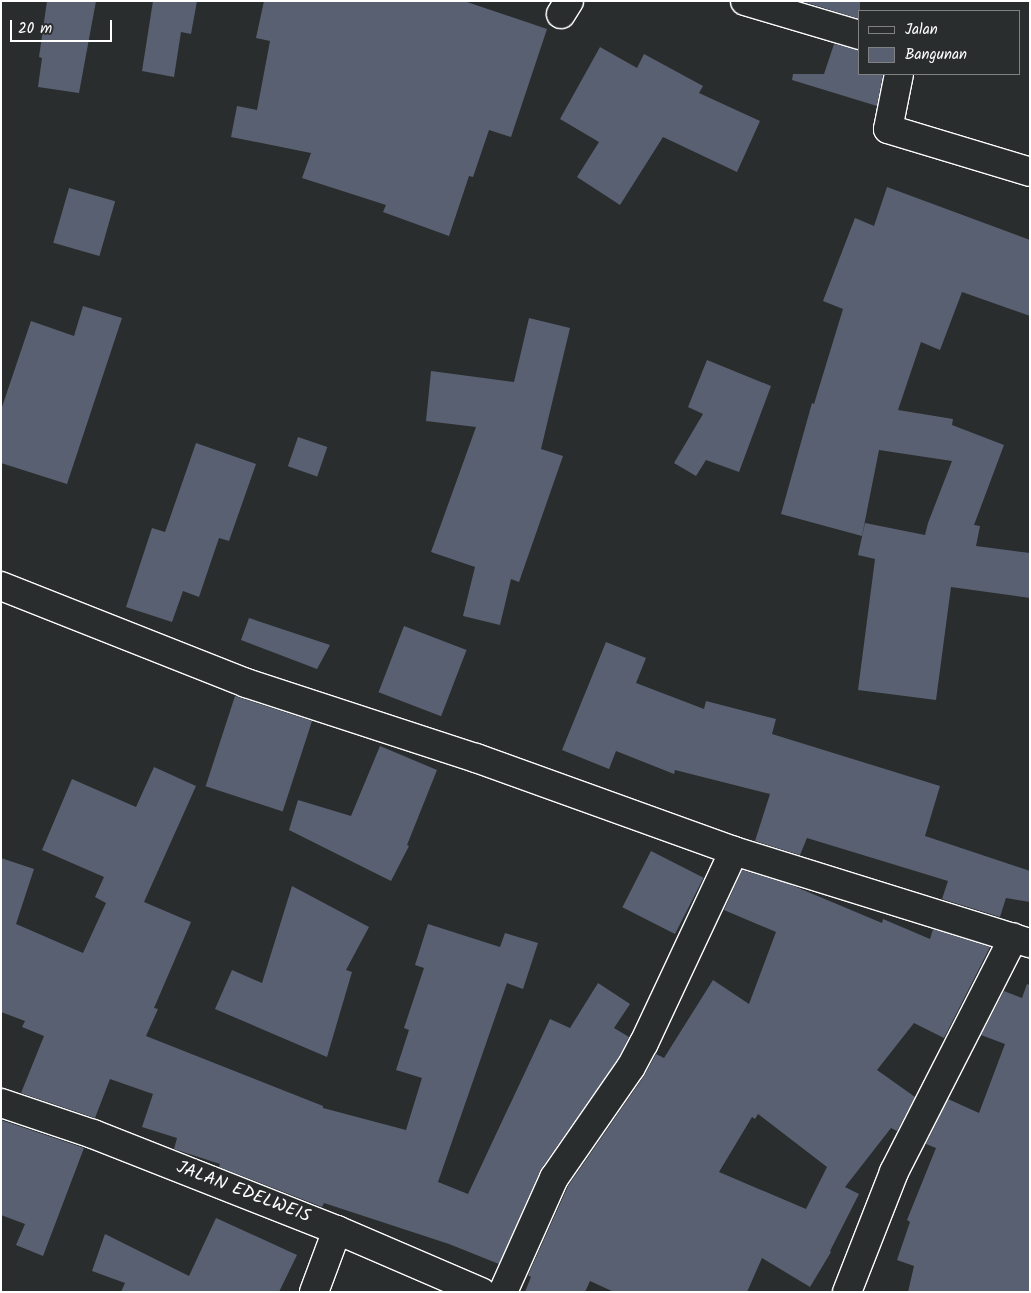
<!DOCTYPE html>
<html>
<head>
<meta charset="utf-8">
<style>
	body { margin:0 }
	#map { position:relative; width:1031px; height:1293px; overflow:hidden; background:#2a2d2e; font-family:Kalam,sans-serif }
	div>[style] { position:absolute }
	.building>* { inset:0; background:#596071; transform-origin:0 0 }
	.roads { filter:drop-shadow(1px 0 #fff) drop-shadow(-1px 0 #fff) drop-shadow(0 1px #fff) drop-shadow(0 -1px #fff) }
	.minor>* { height:28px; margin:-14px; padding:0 14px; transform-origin:14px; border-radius:14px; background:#2a2d2e }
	span { translate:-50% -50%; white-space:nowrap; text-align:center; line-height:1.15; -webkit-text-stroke:4.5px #2a2d2e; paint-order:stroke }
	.street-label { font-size:18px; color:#fff }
	.frame { position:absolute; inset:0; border:2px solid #fff; pointer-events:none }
	.legend { position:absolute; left:858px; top:10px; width:162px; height:65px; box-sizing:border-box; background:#2a2d2e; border:1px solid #7f8182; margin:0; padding:6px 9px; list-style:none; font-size:15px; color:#fff }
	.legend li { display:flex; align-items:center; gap:10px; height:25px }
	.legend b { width:25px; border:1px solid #7f8182 }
	.scale { position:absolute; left:10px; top:20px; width:102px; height:22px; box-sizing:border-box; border:2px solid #fff; border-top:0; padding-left:6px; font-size:15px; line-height:18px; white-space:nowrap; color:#fff; -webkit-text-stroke:4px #2a2d2e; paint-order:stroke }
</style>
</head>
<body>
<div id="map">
	<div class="building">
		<div style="clip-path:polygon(47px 1px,96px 1px,79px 93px,38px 87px,42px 58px,39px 57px)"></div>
		<div style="clip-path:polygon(153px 1px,197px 1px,191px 34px,181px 32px,174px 77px,142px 71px)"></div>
		<div style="clip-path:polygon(264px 1px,464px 1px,547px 29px,511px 137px,489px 130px,473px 177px,469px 176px,449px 236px,383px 212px,386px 205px,302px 178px,311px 153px,231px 137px,237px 106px,257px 110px,270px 41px,256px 38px)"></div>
		<div style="clip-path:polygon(801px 1px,860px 1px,860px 19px)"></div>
		<div style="clip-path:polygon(834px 44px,860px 50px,860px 74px,883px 74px,877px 106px,792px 80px,793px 74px,824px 74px)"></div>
		<div style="clip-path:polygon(600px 47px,637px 68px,644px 54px,703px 86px,699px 93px,760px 121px,737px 172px,663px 137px,620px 205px,577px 177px,599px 142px,560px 119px)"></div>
		<div style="clip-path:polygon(887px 187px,1030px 240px,1030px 316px,962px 292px,940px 350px,921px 342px,898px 410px,953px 419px,952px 425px,1004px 445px,974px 525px,980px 526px,976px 546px,1030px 553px,1030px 598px,951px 587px,936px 700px,858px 690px,875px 559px,858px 555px,865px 523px,925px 535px,928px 523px,952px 461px,879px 450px,862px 536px,781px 514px,812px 403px,814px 404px,843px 309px,823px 301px,855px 218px,874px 226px)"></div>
		<div style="left:69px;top:188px;width:48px;height:57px;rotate:16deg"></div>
		<div style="clip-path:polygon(83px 306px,122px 318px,67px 484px,1px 463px,1px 410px,31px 321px,74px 336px)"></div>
		<div style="clip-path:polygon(529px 318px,570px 328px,541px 449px,563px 456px,519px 582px,511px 579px,500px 625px,463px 616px,475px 567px,431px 552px,476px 427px,426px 421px,431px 371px,514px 382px)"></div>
		<div style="clip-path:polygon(707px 360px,771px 386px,739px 472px,706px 460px,696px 476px,674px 463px,703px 414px,688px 407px)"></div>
		<div style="left:298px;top:437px;width:31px;height:31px;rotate:19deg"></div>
		<div style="clip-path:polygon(196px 443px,256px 464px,229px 541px,219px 538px,199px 597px,183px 591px,172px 622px,126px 607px,152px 528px,165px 532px)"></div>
		<div style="clip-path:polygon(249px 618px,330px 645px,317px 669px,241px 640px)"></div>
		<div style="left:404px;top:626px;width:67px;height:71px;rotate:21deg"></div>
		<div style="clip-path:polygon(606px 642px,646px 658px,636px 683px,704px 709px,706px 701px,776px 719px,772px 734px,940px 786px,925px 836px,1030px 871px,1030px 902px,1006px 898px,1000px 917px,942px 899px,948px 881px,807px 838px,800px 855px,755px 841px,770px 794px,675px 770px,674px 774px,616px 751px,609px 769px,562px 750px)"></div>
		<div style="left:235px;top:696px;width:81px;height:95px;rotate:18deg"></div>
		<div style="clip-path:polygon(380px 746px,437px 770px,407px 845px,409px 846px,391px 881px,289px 830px,298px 800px,351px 816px)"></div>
		<div style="clip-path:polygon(154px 767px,196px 786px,144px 902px,191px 922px,154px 1008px,158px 1009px,146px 1036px,323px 1106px,323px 1108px,406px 1130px,422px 1078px,396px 1070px,409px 1030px,404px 1028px,424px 968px,415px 965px,428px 924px,500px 947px,505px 933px,538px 943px,523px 989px,507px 983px,438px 1182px,468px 1194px,550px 1019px,570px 1028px,598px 983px,630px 1004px,614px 1028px,629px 1037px,618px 1059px,541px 1169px,499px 1264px,449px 1244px,324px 1203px,322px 1207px,317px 1205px,219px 1167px,220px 1164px,174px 1149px,177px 1138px,142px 1127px,153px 1094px,110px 1079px,95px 1118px,21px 1093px,44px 1036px,22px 1027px,25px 1021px,1px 1012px,1px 858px,34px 869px,16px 924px,83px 953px,106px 903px,95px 897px,104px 877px,42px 850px,72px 779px,136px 807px)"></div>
		<div style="left:651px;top:851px;width:59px;height:63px;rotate:27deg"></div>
		<div style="clip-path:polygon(evenodd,742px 870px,789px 884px,882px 923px,883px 919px,930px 939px,933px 929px,990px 947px,944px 1038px,914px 1023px,877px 1070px,915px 1097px,897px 1131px,891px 1128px,845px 1187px,859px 1194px,830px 1251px,831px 1252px,810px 1287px,762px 1258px,747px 1292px,614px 1292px,590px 1281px,585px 1292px,525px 1292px,531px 1277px,528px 1275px,568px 1186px,644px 1076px,656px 1054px,664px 1058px,713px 980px,749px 1004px,776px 932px,724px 910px,742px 870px,758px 1114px,827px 1167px,806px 1209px,719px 1172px,752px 1117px,755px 1119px,758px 1114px)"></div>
		<div style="clip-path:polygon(292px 886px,369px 927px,346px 970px,352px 972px,327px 1057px,215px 1009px,232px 970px,262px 983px)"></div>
		<div style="clip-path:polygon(1027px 984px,1030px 985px,1030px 1292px,908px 1292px,914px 1266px,897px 1260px,910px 1222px,907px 1220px,936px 1148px,926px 1144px,948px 1099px,979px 1113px,1005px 1044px,981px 1035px,1004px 991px,1022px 998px)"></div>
		<div style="clip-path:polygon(1px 1120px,84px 1148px,43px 1256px,16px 1245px,25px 1224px,1px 1215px)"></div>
		<div style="clip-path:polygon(216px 1218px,297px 1255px,279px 1292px,121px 1292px,125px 1283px,92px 1271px,105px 1234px,189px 1276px)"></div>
	</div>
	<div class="roads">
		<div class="minor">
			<div style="left:745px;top:1px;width:120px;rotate:16.5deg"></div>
			<div style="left:561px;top:14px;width:15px;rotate:-58deg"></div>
			<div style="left:899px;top:74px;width:56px;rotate:101.3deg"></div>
			<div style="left:888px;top:129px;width:148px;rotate:16.8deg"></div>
			<div style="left:1px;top:586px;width:264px;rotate:21.6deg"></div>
			<div style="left:246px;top:683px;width:242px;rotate:18.1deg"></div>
			<div style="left:476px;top:758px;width:274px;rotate:19.8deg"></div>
			<div style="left:734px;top:851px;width:310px;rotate:17.3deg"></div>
			<div style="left:1px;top:1103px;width:97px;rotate:18.6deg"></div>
			<div style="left:93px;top:1134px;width:262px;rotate:21.5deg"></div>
			<div style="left:337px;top:1230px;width:157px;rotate:23.3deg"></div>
			<div style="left:314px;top:1292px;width:66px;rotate:-69.6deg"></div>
			<div style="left:503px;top:1292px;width:125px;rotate:-65.9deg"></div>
			<div style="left:554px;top:1178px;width:135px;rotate:-55.3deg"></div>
			<div style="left:631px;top:1067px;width:27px;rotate:-62deg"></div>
			<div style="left:644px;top:1043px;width:212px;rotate:-64.9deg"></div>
			<div style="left:847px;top:1292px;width:129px;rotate:-68.6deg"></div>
			<div style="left:894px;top:1172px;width:263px;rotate:-63deg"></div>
		</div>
	</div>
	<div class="street-label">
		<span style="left:243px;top:1193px;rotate:21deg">JALAN EDELWEIS</span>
	</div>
	<div class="frame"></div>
	<ul class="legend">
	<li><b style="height:6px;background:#2a2d2e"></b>Jalan</li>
	<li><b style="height:14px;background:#596071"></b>Bangunan</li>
	</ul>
	<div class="scale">20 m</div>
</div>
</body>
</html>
